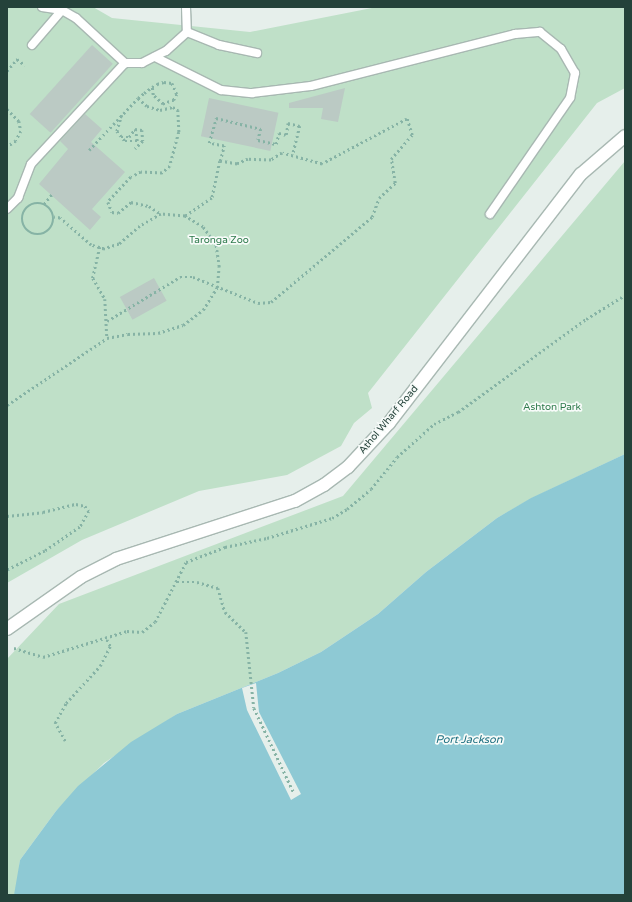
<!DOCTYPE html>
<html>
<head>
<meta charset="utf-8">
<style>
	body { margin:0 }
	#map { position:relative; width:632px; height:902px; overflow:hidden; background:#e6efeb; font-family:"Varela Round",sans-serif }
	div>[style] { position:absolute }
	.green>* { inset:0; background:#bfe0c8 }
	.water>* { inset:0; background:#8ec9d4 }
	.pier>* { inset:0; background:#e6efeb }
	.building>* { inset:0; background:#bbcac4; transform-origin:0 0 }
	.path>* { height:2.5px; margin-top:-1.25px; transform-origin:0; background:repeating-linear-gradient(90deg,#86b3a5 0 2px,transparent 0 5px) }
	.path>.ring { margin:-1.25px; padding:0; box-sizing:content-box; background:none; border:2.5px solid #86b3a5; border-radius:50% }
	.roads { filter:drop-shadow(1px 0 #a8b8b2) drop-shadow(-1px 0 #a8b8b2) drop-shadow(0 1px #a8b8b2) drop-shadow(0 -1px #a8b8b2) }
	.lane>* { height:8px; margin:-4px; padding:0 4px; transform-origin:4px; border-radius:4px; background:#fff }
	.secondary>* { height:12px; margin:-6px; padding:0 6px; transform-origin:6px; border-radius:6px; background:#fff }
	span { translate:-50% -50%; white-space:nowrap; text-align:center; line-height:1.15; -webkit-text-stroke:3.5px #f7fbf9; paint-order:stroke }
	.park-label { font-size:10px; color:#2d7a4b }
	.street-label { font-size:10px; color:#24423a }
	.water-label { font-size:11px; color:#1c6f80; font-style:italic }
	.frame { position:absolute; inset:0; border:8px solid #24423a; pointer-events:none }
</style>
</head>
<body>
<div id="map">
	<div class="green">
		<div style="clip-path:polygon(7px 7px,93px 7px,112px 18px,250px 32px,377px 7px,625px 7px,625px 88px,597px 103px,368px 393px,372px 408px,354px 423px,341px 446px,287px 475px,199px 491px,82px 540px,7px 583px)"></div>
		<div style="clip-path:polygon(625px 161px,625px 454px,532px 498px,497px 518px,426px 572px,378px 614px,321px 652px,278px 673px,177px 714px,104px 763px,56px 811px,20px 860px,17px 889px,14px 895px,7px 895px,7px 659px,59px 604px,343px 496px)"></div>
	</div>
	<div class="water">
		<div style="clip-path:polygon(625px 454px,625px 895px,14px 895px,20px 860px,56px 811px,78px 786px,131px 742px,177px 714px,278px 673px,321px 652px,378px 614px,426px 572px,497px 518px,531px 498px)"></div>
	</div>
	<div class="pier">
		<div style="clip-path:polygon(256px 683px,259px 712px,301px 794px,291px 800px,247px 710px,242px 688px)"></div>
	</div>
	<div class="building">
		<div style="left:92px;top:45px;width:28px;height:93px;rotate:42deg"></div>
		<div style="clip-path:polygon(345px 88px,338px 122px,321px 119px,323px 108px,289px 108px,289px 103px)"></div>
		<div style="left:209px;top:98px;width:71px;height:39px;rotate:12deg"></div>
		<div style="clip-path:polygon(85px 114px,102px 129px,91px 142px,125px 172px,92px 209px,101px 217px,90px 230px,39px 184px,68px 149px,60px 141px)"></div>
		<div style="left:154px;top:278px;width:26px;height:39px;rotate:61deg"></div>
	</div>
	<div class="path">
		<div style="left:7px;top:71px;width:16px;rotate:-50deg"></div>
		<div style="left:17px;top:59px;width:10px;rotate:37deg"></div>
		<div style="left:138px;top:98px;width:8px;rotate:-40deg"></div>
		<div style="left:144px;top:93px;width:10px;rotate:-37deg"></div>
		<div style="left:152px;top:87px;width:6px;rotate:-31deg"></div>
		<div style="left:157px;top:84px;width:7px;rotate:-16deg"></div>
		<div style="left:164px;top:82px;width:8px;rotate:7deg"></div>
		<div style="left:172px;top:83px;width:12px;rotate:66deg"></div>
		<div style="left:177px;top:94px;width:7px;rotate:117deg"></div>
		<div style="left:174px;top:100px;width:12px;rotate:160deg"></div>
		<div style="left:163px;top:104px;width:13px;rotate:-138deg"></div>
		<div style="left:153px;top:95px;width:8px;rotate:-97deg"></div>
		<div style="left:7px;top:109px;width:17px;rotate:45deg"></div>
		<div style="left:19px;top:121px;width:10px;rotate:79deg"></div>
		<div style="left:21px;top:131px;width:11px;rotate:117deg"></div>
		<div style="left:16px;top:141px;width:11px;rotate:146deg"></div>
		<div style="left:122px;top:115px;width:17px;rotate:107deg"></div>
		<div style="left:117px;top:131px;width:13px;rotate:51deg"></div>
		<div style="left:125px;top:141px;width:12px"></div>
		<div style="left:137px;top:141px;width:12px;rotate:-99deg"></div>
		<div style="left:135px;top:129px;width:7px;rotate:8deg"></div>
		<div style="left:142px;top:130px;width:11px;rotate:85deg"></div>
		<div style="left:143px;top:141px;width:11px;rotate:135deg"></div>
		<div style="left:121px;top:137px;width:8px"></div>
		<div style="left:129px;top:137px;width:9px;rotate:-54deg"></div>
		<div style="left:89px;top:150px;width:71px;rotate:-46.7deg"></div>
		<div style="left:138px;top:98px;width:12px;rotate:42deg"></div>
		<div style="left:147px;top:106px;width:14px;rotate:17deg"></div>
		<div style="left:160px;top:110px;width:13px;rotate:-13deg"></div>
		<div style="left:173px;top:107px;width:6px;rotate:31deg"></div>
		<div style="left:178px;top:110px;width:22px;rotate:87deg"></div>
		<div style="left:179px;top:132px;width:35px;rotate:105deg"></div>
		<div style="left:170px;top:166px;width:11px;rotate:139deg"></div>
		<div style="left:162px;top:173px;width:21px;rotate:-177deg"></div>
		<div style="left:141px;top:172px;width:11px;rotate:153deg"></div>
		<div style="left:131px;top:177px;width:34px;rotate:133deg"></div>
		<div style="left:108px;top:202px;width:11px;rotate:68deg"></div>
		<div style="left:112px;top:212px;width:6px;rotate:9deg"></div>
		<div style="left:118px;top:213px;width:17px;rotate:-40deg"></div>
		<div style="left:131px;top:202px;width:18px;rotate:13deg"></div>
		<div style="left:149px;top:206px;width:14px;rotate:34deg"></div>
		<div style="left:220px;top:161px;width:16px;rotate:-75deg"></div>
		<div style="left:224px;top:146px;width:15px;rotate:-169deg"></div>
		<div style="left:209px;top:143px;width:26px;rotate:-74deg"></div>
		<div style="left:216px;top:118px;width:46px;rotate:13.7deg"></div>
		<div style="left:261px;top:129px;width:11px;rotate:105deg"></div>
		<div style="left:258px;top:140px;width:18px;rotate:13deg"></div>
		<div style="left:276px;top:144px;width:11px;rotate:-75deg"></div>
		<div style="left:279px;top:133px;width:7px;rotate:16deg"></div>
		<div style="left:286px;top:135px;width:12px;rotate:-81deg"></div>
		<div style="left:288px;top:123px;width:12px;rotate:14deg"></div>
		<div style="left:300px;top:126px;width:30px;rotate:104deg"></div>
		<div class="ring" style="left:22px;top:203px;width:29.5px;height:29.5px"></div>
		<div style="left:44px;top:204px;width:13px;rotate:-51deg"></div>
		<div style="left:100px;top:247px;width:32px;rotate:103deg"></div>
		<div style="left:93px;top:278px;width:24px;rotate:60deg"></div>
		<div style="left:105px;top:299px;width:39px;rotate:87deg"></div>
		<div style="left:107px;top:321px;width:85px;rotate:-31.1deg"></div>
		<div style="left:180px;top:277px;width:13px"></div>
		<div style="left:193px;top:277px;width:70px;rotate:21.8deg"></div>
		<div style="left:258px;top:303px;width:13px;rotate:-4deg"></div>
		<div style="left:271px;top:302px;width:132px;rotate:-40.1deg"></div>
		<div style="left:372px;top:217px;width:20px;rotate:-70deg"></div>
		<div style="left:379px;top:198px;width:22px;rotate:-43deg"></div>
		<div style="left:395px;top:183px;width:24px;rotate:-99deg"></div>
		<div style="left:391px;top:159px;width:32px;rotate:-49deg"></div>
		<div style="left:412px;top:135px;width:17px;rotate:-107deg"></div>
		<div style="left:407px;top:119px;width:96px;rotate:152.1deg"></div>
		<div style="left:322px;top:164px;width:41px;rotate:-164.6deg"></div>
		<div style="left:282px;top:153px;width:13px;rotate:148deg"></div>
		<div style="left:271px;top:160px;width:23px;rotate:-178deg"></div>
		<div style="left:248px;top:159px;width:12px;rotate:156deg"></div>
		<div style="left:237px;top:164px;width:17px;rotate:-170deg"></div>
		<div style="left:220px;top:161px;width:38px;rotate:102deg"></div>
		<div style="left:212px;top:198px;width:32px;rotate:146deg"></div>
		<div style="left:7px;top:405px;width:120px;rotate:-33.8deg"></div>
		<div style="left:107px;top:338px;width:21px;rotate:-11deg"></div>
		<div style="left:128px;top:334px;width:30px;rotate:-2deg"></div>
		<div style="left:158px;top:333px;width:26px;rotate:-18deg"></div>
		<div style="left:183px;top:325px;width:25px;rotate:-37deg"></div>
		<div style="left:203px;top:310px;width:26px;rotate:-58deg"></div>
		<div style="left:217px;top:288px;width:21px;rotate:-85deg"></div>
		<div style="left:219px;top:267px;width:22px;rotate:-98deg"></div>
		<div style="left:216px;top:245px;width:22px;rotate:-126deg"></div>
		<div style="left:203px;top:227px;width:21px;rotate:-149deg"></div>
		<div style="left:185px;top:216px;width:24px;rotate:-175deg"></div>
		<div style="left:161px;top:214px;width:24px;rotate:150deg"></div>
		<div style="left:140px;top:226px;width:28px;rotate:139deg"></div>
		<div style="left:119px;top:244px;width:16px;rotate:162deg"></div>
		<div style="left:104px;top:249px;width:14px;rotate:-163deg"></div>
		<div style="left:91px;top:245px;width:41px;rotate:-138.9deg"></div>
		<div style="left:60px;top:218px;width:6px;rotate:-171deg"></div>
		<div style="left:7px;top:516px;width:36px;rotate:-6deg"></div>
		<div style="left:43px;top:512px;width:34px;rotate:-14deg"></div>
		<div style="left:76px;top:504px;width:9px;rotate:13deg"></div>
		<div style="left:85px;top:506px;width:6px;rotate:51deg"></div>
		<div style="left:89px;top:511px;width:18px;rotate:119deg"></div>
		<div style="left:80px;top:527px;width:42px;rotate:145.6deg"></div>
		<div style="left:45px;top:551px;width:42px;rotate:153.4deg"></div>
		<div style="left:177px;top:582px;width:20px"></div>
		<div style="left:197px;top:582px;width:22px;rotate:16deg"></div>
		<div style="left:218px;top:588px;width:25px;rotate:74deg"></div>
		<div style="left:225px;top:612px;width:29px;rotate:44deg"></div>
		<div style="left:246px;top:632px;width:76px;rotate:84deg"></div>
		<div style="left:254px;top:708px;width:94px;rotate:64.8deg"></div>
		<div style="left:14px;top:648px;width:30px;rotate:17deg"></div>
		<div style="left:43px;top:657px;width:88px;rotate:-17.2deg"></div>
		<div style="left:127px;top:631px;width:15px;rotate:4deg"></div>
		<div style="left:142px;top:632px;width:16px;rotate:-38deg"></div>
		<div style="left:155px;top:622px;width:68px;rotate:-62.7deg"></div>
		<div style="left:186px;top:562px;width:42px;rotate:-21deg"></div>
		<div style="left:225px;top:547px;width:43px;rotate:-12.1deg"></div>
		<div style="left:267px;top:538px;width:68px;rotate:-17.1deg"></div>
		<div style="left:332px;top:518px;width:17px;rotate:-31deg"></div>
		<div style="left:347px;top:509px;width:31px;rotate:-40deg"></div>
		<div style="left:371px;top:489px;width:41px;rotate:-50.9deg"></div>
		<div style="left:397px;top:457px;width:50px;rotate:-41.7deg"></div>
		<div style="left:434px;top:424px;width:27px;rotate:-27deg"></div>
		<div style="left:458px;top:412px;width:158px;rotate:-36deg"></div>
		<div style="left:586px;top:319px;width:46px;rotate:-31.6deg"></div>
		<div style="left:65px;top:741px;width:21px;rotate:-119deg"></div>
		<div style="left:55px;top:723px;width:23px;rotate:-61deg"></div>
		<div style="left:66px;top:703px;width:50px;rotate:-47.4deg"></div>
		<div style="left:100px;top:666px;width:22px;rotate:-63deg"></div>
		<div style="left:110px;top:646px;width:10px;rotate:-119deg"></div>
	</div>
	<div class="roads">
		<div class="lane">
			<div style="left:42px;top:7px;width:20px;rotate:9deg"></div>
			<div style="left:62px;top:10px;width:16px;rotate:30deg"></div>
			<div style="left:76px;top:18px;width:67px;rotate:42.6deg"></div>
			<div style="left:186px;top:7px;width:25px;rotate:88deg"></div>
			<div style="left:187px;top:32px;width:35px;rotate:22deg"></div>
			<div style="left:219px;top:45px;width:39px;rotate:12deg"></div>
			<div style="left:32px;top:45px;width:46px;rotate:-49.4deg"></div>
			<div style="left:155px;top:57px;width:74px;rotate:26.6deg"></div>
			<div style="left:221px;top:90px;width:31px;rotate:6deg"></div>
			<div style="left:252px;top:93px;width:59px;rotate:-6.8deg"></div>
			<div style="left:311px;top:86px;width:211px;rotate:-14.3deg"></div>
			<div style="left:515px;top:34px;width:25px;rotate:-5deg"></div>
			<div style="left:540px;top:32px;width:27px;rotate:39deg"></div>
			<div style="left:561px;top:49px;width:28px;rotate:60deg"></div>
			<div style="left:575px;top:73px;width:25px;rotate:101deg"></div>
			<div style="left:570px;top:98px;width:141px;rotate:124.6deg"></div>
			<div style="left:7px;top:209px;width:16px;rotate:-45deg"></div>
			<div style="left:18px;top:198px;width:36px;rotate:-69deg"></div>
			<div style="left:31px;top:164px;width:138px;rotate:-47.1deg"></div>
			<div style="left:125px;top:63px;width:17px"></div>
			<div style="left:142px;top:63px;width:27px;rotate:-27deg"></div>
			<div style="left:166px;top:51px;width:28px;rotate:-42deg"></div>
		</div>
		<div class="secondary">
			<div style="left:7px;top:629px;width:90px;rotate:-35.1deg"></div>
			<div style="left:81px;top:577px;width:39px;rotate:-27deg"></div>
			<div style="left:116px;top:559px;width:188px;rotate:-18deg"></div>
			<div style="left:295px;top:501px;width:33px;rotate:-29deg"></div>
			<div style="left:324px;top:485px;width:30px;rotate:-37deg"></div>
			<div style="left:348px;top:467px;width:60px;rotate:-47deg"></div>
			<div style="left:389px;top:423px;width:314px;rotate:-52.4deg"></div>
			<div style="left:581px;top:174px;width:58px;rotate:-40.8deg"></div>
		</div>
	</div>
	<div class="park-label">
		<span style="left:219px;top:241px">Taronga Zoo</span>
		<span style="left:552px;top:408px">Ashton Park</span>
	</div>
	<div class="street-label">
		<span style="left:389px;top:420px;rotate:-50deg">Athol Wharf Road</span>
	</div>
	<div class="water-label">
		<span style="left:469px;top:740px">Port Jackson</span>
	</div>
	<div class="frame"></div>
</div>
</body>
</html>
